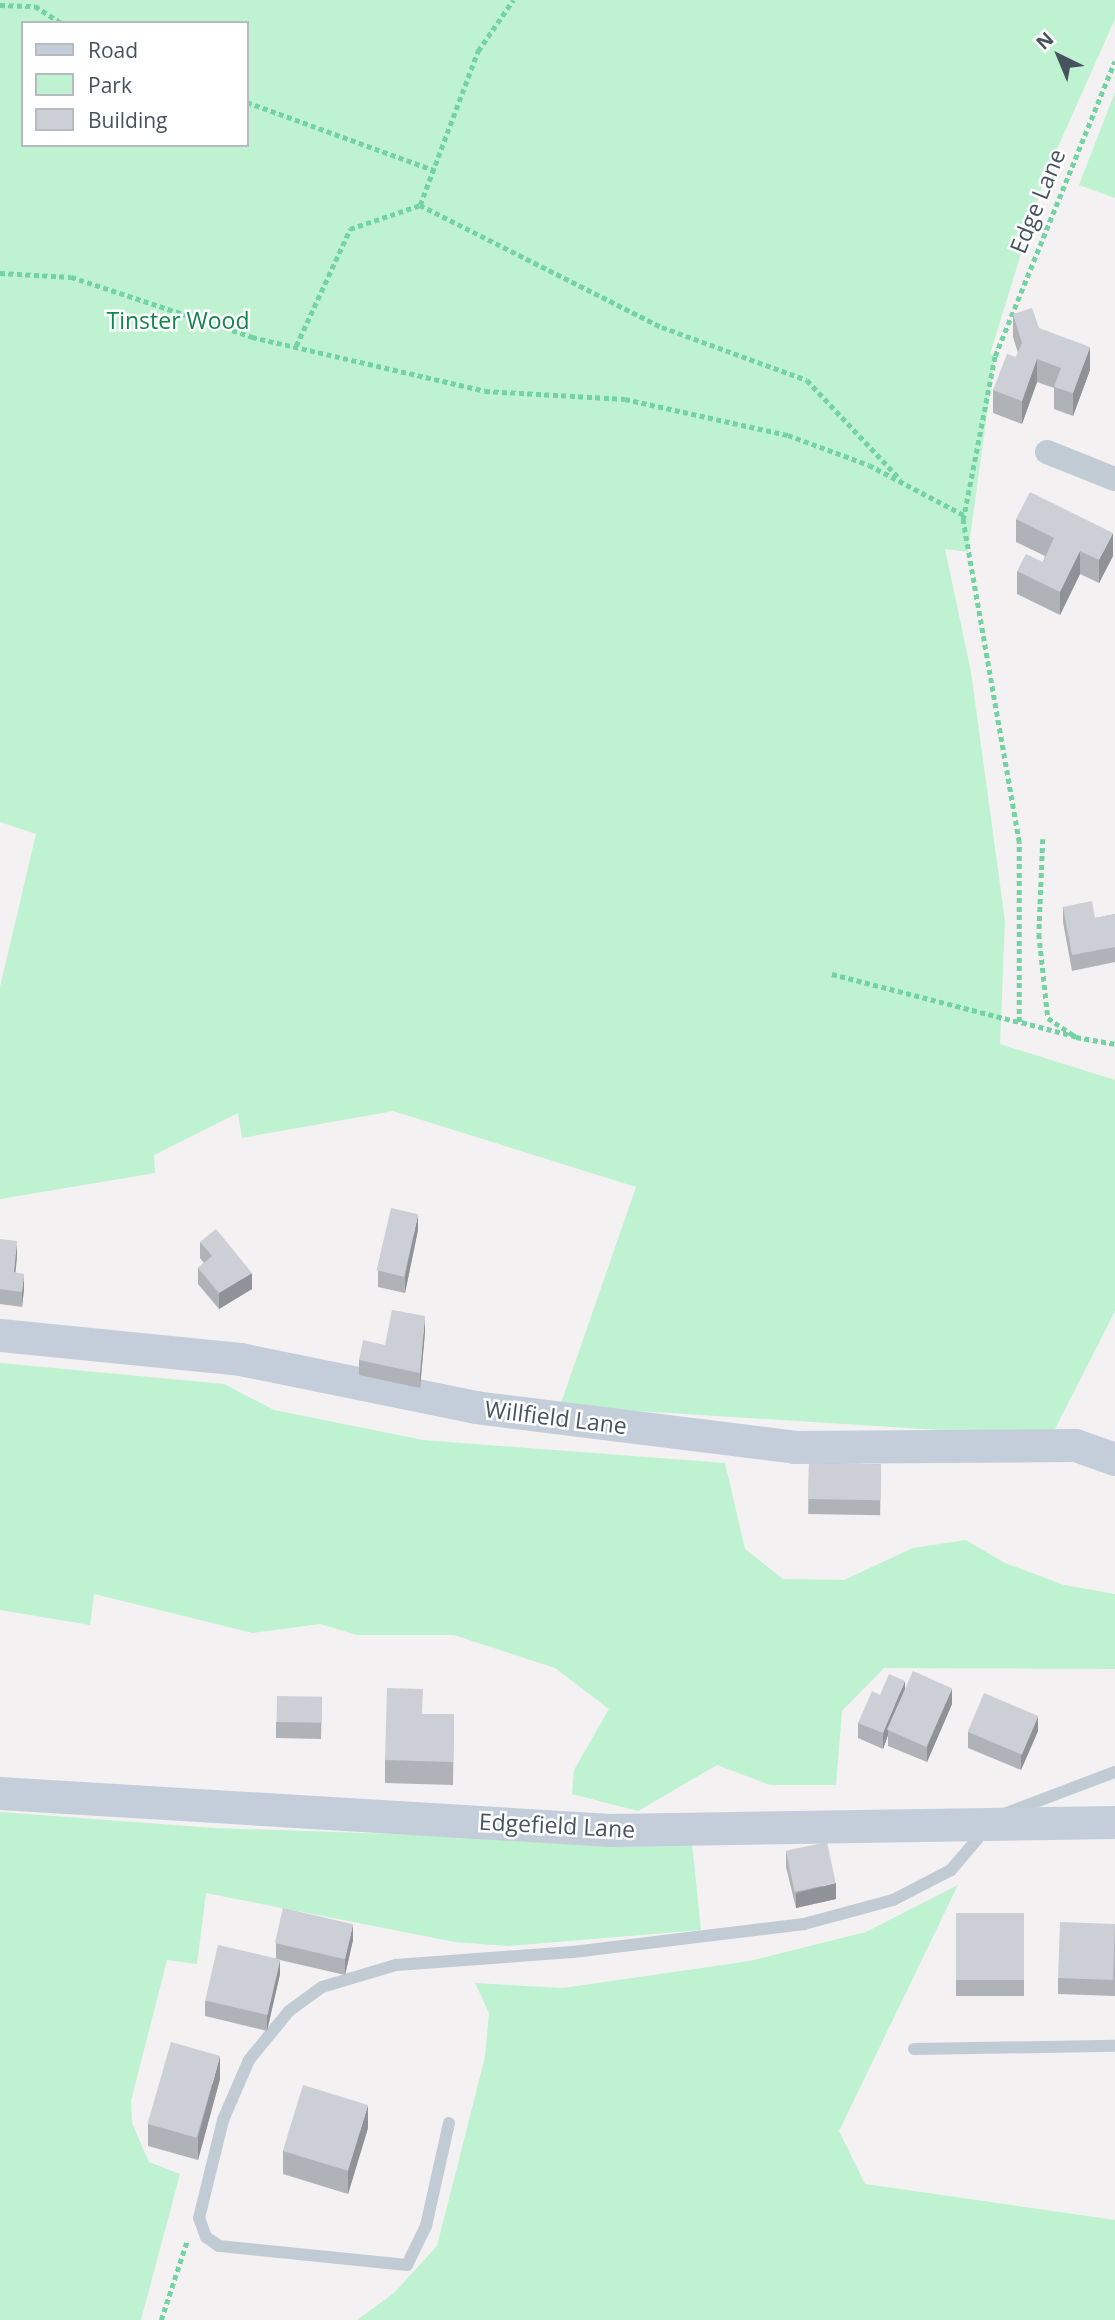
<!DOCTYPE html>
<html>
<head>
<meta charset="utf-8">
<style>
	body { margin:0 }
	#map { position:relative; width:1115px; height:2320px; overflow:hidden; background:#f3f1f1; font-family:"Open Sans",sans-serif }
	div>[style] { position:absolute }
	.green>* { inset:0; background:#bef2d1 }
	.path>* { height:4.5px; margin-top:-2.25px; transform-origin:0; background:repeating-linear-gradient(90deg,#73d3a2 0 5px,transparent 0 8.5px) }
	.lane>* { height:12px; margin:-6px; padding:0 6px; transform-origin:6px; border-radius:6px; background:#c1cbd3 }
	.street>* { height:24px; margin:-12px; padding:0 12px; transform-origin:12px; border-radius:12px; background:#c1cbd3 }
	.secondary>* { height:33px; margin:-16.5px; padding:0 16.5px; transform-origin:16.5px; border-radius:16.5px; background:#c3ceda }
	.wall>* { inset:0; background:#afb3b8; transform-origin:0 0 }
	.shaded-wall>* { inset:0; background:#8f9296 }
	.building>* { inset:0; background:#ccd0d6; transform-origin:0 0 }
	span { translate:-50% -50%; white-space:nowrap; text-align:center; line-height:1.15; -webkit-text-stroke:5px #fff; paint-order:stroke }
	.street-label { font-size:23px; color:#475460 }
	.park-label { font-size:23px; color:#12874b }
	.legend { position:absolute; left:21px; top:21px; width:228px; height:126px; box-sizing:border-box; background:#fff; border:2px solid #b5bbbf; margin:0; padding:9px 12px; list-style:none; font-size:21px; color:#475460 }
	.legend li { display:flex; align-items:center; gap:14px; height:35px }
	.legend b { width:35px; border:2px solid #b5bbbf }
	.north { position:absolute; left:1024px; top:21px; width:70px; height:70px; -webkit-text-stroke:5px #fff; paint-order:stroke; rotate:317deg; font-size:19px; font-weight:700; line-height:28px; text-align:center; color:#475460 }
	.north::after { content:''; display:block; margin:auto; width:24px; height:32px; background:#475460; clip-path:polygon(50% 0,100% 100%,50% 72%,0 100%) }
</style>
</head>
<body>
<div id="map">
	<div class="green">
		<div style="clip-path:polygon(evenodd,0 0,1115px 0,1115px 19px,1045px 176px,990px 354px,995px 356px,968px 552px,945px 549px,971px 672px,1005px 921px,1000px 1044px,1115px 1080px,1115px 1311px,1051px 1437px,560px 1406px,636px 1187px,393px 1111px,242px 1138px,238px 1113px,154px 1155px,155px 1173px,0 1199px,0 987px,36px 834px,0 822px,0 0,23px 23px,247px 23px,247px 145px,23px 145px,23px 23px)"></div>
		<div style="clip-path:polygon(1115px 92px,1115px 198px,1079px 185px)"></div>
		<div style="clip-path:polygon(0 1363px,224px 1384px,274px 1410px,423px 1440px,725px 1463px,745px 1549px,783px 1579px,844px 1580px,913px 1548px,966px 1540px,1005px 1563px,1064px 1585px,1115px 1594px,1115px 1669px,884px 1668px,842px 1711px,836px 1785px,770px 1785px,717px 1765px,638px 1811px,572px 1794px,574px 1770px,609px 1709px,555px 1668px,454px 1635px,357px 1635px,320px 1624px,253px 1633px,94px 1594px,90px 1625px,0 1610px)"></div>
		<div style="clip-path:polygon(0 1812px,214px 1828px,692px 1844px,701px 1930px,508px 1946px,455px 1942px,206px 1893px,197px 1964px,167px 1960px,131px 2101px,132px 2123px,149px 2162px,180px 2174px,141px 2320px,0 2320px)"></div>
		<div style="clip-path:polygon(958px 1885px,839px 2131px,865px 2184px,1115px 2220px,1115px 2320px,357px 2320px,394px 2293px,437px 2246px,485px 2057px,489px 2013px,475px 1983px,563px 1988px,750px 1961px,866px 1932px)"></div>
	</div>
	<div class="path">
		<div style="left:0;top:5px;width:35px;rotate:2deg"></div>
		<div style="left:35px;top:6px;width:31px;rotate:33deg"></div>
		<div style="left:247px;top:102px;width:202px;rotate:20deg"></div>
		<div style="left:420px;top:205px;width:271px;rotate:26.8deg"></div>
		<div style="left:662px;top:327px;width:154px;rotate:20.1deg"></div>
		<div style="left:807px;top:380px;width:137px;rotate:46.8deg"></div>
		<div style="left:0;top:273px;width:71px;rotate:3.2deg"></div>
		<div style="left:71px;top:277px;width:191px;rotate:18.3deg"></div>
		<div style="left:252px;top:337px;width:239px;rotate:13deg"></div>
		<div style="left:485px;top:391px;width:140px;rotate:3.3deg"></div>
		<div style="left:625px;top:399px;width:167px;rotate:12.5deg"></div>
		<div style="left:788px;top:435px;width:86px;rotate:20.3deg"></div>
		<div style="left:869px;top:465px;width:107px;rotate:27.8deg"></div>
		<div style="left:296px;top:346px;width:129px;rotate:-65.2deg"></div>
		<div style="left:350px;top:229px;width:74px;rotate:-18.9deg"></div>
		<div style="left:420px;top:205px;width:165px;rotate:-69.4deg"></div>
		<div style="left:478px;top:51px;width:62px;rotate:-55.5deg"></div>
		<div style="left:1043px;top:839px;width:95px;rotate:92.4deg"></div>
		<div style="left:1039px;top:934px;width:84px;rotate:83.9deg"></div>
		<div style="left:1048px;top:1018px;width:34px;rotate:34deg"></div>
		<div style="left:1076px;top:1037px;width:40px;rotate:10deg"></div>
		<div style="left:832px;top:974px;width:193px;rotate:14.4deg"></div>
		<div style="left:1076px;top:1037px;width:59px;rotate:-165.3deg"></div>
		<div style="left:1019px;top:1022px;width:180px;rotate:-90deg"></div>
		<div style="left:1019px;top:842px;width:327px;rotate:-99.9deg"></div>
		<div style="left:963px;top:520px;width:167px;rotate:-79deg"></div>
		<div style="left:995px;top:356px;width:318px;rotate:-67.9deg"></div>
		<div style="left:161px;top:2320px;width:83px;rotate:-71.8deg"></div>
	</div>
	<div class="lane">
		<div style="left:1001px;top:1815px;width:122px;rotate:-20.7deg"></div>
		<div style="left:914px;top:2049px;width:201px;rotate:-0.9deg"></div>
		<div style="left:449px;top:2123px;width:106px;rotate:102.6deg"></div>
		<div style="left:426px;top:2226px;width:43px;rotate:116deg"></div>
		<div style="left:407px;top:2265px;width:189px;rotate:-174.2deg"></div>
		<div style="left:219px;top:2246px;width:16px;rotate:-145deg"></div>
		<div style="left:206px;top:2237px;width:20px;rotate:-110deg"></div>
		<div style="left:199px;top:2218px;width:101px;rotate:-76.2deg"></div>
		<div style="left:223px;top:2120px;width:65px;rotate:-66.6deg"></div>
		<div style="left:249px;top:2060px;width:63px;rotate:-50.8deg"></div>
		<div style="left:289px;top:2011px;width:41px;rotate:-36deg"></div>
		<div style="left:322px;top:1987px;width:77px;rotate:-16.6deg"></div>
		<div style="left:396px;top:1965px;width:177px;rotate:-4.2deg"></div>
		<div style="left:573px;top:1952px;width:233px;rotate:-6.9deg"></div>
		<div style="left:804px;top:1924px;width:92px;rotate:-15.1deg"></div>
		<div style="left:893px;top:1900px;width:65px;rotate:-27.3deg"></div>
		<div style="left:951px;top:1870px;width:52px;rotate:-49.6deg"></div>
	</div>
	<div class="street">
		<div style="left:1047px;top:452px;width:73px;rotate:21.7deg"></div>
	</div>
	<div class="secondary">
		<div style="left:0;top:1335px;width:241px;rotate:5.7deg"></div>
		<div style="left:240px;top:1359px;width:240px;rotate:11.5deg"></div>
		<div style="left:475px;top:1407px;width:321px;rotate:7.1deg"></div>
		<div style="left:794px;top:1447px;width:281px;rotate:-0.4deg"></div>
		<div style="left:1075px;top:1445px;width:42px;rotate:19.3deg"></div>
		<div style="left:0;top:1793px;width:611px;rotate:3.47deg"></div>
		<div style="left:610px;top:1830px;width:505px;rotate:-0.91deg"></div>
	</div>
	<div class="wall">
		<div style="clip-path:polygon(1013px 314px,1039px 328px,1090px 370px,1073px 416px,1054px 409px,1054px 388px,1037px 382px,1022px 424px,993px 413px,993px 390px,1016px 357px,1018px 353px,1013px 337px)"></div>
		<div style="clip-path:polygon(1016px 519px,1113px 556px,1099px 583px,1080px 574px,1060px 615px,1017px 594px,1017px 571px,1043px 562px,1045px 556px,1016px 542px)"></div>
		<div style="clip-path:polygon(1063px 907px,1095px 918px,1115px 914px,1115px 962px,1072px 971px,1063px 922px)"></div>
		<div style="clip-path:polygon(418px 1230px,405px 1293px,378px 1287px,378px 1271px)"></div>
		<div style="clip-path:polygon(0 1239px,17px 1256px,15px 1272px,24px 1289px,22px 1307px,0 1304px)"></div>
		<div style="clip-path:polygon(200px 1242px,252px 1289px,219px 1309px,198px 1284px,198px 1268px,204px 1263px,200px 1258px)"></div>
		<div style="clip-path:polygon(425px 1332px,420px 1388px,359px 1375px,359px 1360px,385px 1345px)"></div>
		<div style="left:809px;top:1463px;width:72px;height:51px;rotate:1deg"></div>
		<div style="clip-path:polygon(905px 1691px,952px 1704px,927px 1762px,888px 1746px,888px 1735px,883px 1749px,858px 1738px,858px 1723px,880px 1695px)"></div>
		<div style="clip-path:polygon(322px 1697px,321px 1739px,276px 1738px,276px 1722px)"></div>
		<div style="clip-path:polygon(423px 1714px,454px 1714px,453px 1785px,385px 1783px,385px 1760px)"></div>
		<div style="clip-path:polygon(1038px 1731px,1021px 1770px,968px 1748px,968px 1732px)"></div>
		<div style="clip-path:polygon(786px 1851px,836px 1899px,796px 1908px,786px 1867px)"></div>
		<div style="left:956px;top:1913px;width:68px;height:83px"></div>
		<div style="clip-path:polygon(1115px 1924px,1115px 1996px,1058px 1994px,1058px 1978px)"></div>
		<div style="clip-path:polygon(353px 1940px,345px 1975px,280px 1960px,280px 1974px,267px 2031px,205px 2016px,205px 2001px,276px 1958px,276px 1943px)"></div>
		<div style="clip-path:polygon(220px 2079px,198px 2160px,148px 2146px,148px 2124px)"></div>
		<div style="clip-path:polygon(368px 2128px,348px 2194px,283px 2174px,283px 2151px)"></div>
	</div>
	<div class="shaded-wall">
		<div style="clip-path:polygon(1090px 347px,1090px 370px,1073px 416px,1073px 393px)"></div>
		<div style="clip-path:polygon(1037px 359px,1037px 382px,1022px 424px,1022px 401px)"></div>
		<div style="clip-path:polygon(1113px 533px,1113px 556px,1099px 583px,1099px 560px)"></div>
		<div style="clip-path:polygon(1080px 551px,1080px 574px,1060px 615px,1060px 592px)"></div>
		<div style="clip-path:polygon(418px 1214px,418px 1230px,405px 1293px,405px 1277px)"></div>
		<div style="clip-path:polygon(17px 1241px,17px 1256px,14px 1288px,14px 1272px)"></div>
		<div style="clip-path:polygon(252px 1273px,252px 1289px,219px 1309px,219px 1293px)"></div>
		<div style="clip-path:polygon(24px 1274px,24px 1289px,22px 1307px,22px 1292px)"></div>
		<div style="clip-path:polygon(425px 1316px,425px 1332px,420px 1388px,420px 1373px)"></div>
		<div style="clip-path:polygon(905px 1681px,905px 1696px,888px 1730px,888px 1735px,883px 1749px,883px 1733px)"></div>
		<div style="clip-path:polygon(952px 1688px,952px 1704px,927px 1762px,927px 1747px)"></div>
		<div style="clip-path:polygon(1038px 1716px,1038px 1731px,1021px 1770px,1021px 1755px)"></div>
		<div style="clip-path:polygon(836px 1883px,836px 1899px,796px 1908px,796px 1893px)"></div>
		<div style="clip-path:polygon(353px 1924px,353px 1940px,345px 1975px,345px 1959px)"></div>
		<div style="clip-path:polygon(280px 1959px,280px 1974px,267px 2031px,267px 2015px)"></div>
		<div style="clip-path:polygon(220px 2056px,220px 2079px,198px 2160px,198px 2137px)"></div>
		<div style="clip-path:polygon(368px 2105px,368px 2128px,348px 2194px,348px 2171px)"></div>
	</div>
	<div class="building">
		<div style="clip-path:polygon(1032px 308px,1039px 328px,1090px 347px,1073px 393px,1054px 387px,1061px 368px,1037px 359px,1022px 401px,993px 390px,1007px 354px,1016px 357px,1022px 343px,1013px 314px)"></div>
		<div style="clip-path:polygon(1030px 492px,1113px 533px,1099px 560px,1080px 551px,1060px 592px,1017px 571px,1026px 554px,1043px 562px,1054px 538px,1016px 519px)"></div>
		<div style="clip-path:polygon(1092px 901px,1095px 918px,1115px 914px,1115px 947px,1072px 955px,1063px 907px)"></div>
		<div style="left:391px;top:1208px;width:28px;height:64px;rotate:13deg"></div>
		<div style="clip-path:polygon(216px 1229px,252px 1273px,219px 1293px,198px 1268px,212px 1256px,200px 1242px)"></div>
		<div style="clip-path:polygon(0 1239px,17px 1241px,14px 1272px,24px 1274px,22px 1292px,0 1289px)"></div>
		<div style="clip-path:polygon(392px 1310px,425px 1316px,420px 1373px,359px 1360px,363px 1340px,385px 1345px)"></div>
		<div style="left:809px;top:1463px;width:72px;height:36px;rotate:1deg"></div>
		<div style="left:913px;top:1671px;width:43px;height:64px;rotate:24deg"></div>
		<div style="clip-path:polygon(889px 1674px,905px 1681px,883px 1733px,858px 1723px,872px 1691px,880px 1695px)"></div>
		<div style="clip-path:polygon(387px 1688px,423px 1689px,422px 1714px,454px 1714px,453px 1762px,385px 1760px)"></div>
		<div style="left:984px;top:1693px;width:59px;height:42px;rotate:23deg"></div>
		<div style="left:277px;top:1696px;width:45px;height:26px;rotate:1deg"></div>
		<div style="left:827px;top:1842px;width:42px;height:42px;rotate:78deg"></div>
		<div style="left:283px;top:1908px;width:72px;height:36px;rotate:13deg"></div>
		<div style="left:956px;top:1913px;width:68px;height:67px"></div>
		<div style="left:1060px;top:1922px;width:55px;height:56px;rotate:2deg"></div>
		<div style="left:218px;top:1945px;width:64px;height:57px;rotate:13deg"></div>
		<div style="left:171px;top:2042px;width:51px;height:85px;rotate:16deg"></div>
		<div style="left:303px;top:2085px;width:68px;height:69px;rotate:17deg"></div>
	</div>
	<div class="street-label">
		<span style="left:1037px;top:201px;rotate:-68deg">Edge Lane</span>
		<span style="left:556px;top:1417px;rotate:7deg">Willfield Lane</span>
		<span style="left:557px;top:1825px;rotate:3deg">Edgefield Lane</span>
	</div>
	<div class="park-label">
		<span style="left:178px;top:320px">Tinster Wood</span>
	</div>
	<ul class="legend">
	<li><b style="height:9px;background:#c3ceda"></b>Road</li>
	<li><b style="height:19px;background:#bef2d1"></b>Park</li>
	<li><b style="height:19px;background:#ccd0d6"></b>Building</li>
	</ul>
	<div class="north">N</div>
</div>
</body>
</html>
